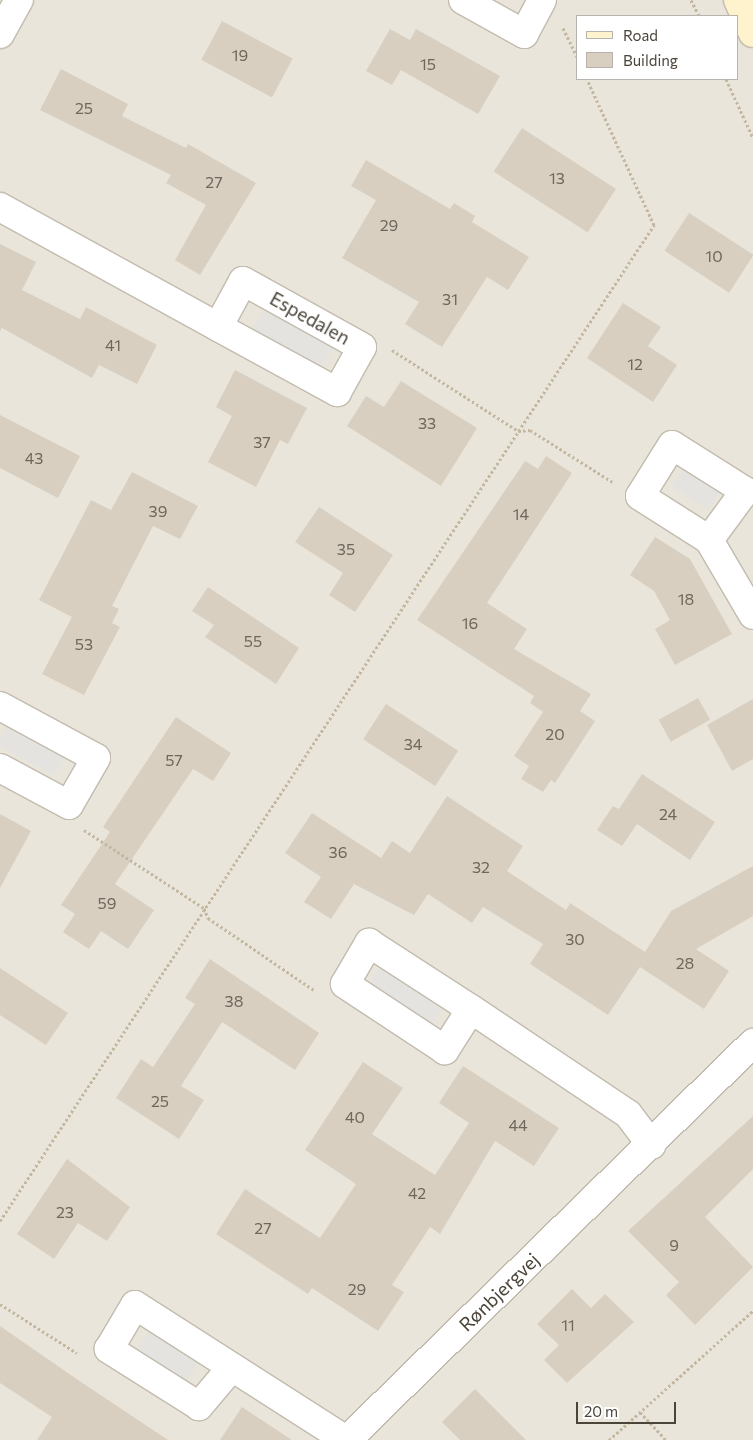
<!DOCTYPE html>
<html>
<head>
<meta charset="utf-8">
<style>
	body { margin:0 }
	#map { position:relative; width:753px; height:1440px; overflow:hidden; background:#f6f3ec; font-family:Commissioner,sans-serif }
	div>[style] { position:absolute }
	.residential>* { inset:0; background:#eae5da }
	.parking>* { inset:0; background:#e5e3e0; transform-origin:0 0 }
	.building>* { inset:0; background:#d8cfc1; transform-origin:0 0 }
	.path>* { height:3px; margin-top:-1.5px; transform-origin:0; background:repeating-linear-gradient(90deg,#c4b79f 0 2.5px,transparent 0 5px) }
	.roads { filter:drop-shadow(1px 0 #c2bbae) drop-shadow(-1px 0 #c2bbae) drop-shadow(0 1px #c2bbae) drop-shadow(0 -1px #c2bbae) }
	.street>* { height:28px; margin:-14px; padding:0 14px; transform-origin:14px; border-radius:14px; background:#fff }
	.secondary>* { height:28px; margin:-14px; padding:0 14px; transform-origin:14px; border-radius:14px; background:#fff3cd }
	span { translate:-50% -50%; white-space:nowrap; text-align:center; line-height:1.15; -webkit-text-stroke:4px #fff; paint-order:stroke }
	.number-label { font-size:16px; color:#6e675b }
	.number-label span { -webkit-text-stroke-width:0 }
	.street-label { font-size:19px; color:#4b4439 }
	.legend { position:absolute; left:576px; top:15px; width:162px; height:65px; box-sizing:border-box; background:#fff; border:1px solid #b7b4b0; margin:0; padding:6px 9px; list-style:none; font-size:15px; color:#4b4439 }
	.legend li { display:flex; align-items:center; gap:10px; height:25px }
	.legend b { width:25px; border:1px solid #b7b4b0 }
	.scale { position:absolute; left:576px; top:1402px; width:100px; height:22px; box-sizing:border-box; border:2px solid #4b4439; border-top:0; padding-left:6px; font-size:15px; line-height:18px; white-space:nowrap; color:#4b4439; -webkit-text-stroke:4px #fff; paint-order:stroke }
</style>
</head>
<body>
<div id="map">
	<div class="residential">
		<div style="clip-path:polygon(evenodd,0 0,753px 0,753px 1440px,0 1440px,0 0,577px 16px,737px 16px,737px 79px,577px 79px,577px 16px)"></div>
	</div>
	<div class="parking">
		<div style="clip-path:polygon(276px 292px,349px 327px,320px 370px,251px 331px)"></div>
		<div style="left:684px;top:467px;width:44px;height:23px;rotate:33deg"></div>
		<div style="left:9px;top:724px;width:65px;height:24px;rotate:29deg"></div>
		<div style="left:381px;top:966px;width:74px;height:24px;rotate:33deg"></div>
		<div style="left:150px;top:1330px;width:59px;height:24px;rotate:34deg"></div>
	</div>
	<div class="building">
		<div style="left:222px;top:21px;width:80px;height:44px;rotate:28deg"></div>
		<div style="clip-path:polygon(390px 29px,410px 40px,416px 29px,500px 76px,478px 114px,401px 70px,392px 85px,366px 71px)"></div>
		<div style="clip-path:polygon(61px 69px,128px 104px,122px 116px,186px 148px,188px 144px,256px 183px,200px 275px,175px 260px,206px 205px,166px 183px,171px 175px,40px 110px)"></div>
		<div style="left:522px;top:128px;width:112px;height:52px;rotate:33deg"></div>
		<div style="clip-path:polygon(366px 160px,450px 209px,454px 203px,475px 216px,472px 222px,529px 257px,508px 290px,487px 277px,442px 347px,405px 324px,419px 302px,342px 258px,376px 200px,351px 186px)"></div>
		<div style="left:689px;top:213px;width:77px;height:45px;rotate:33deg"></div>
		<div style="clip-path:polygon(0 244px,36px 262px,22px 290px,80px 319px,86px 307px,157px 345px,137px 384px,99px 365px,92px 378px,2px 328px,0 331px)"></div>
		<div style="clip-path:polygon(623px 303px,661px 327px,648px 346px,677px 365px,653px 402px,587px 358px)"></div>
		<div style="clip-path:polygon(235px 370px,307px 408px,288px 444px,280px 440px,256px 487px,208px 462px,232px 416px,216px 407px)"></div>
		<div style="clip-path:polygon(401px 381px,477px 428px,441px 486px,347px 426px,366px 396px,384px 407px)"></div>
		<div style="clip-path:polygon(0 415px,80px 456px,58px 498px,0 468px)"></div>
		<div style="clip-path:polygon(546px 456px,572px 473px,487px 603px,527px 629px,514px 649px,591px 694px,580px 711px,595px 721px,555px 783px,551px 780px,543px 792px,521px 779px,529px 766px,514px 756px,543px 712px,530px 703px,534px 696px,417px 620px,525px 461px,538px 469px)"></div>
		<div style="clip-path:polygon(132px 472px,198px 506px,180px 539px,153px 526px,112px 606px,119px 609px,112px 623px,120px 627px,84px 695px,42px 674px,72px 617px,39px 600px,91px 500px,111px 510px)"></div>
		<div style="clip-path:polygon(319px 507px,393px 555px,355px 612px,329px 595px,343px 573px,295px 542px)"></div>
		<div style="clip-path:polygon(655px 537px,690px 559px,732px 634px,675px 665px,655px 629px,670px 620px,654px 591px,630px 575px)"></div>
		<div style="clip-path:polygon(208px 587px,299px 648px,276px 684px,205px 637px,214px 625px,192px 611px)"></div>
		<div style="left:698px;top:698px;width:25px;height:45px;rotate:61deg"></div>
		<div style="clip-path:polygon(753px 699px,753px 759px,732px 771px,707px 725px)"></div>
		<div style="left:386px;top:704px;width:86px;height:42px;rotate:33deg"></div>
		<div style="clip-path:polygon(176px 717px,231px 753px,213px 781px,193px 769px,115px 884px,154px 910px,128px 949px,101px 931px,89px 949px,63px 932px,75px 914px,61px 905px,110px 832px,103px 827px)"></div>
		<div style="clip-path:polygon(642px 774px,715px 822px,690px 860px,637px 824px,622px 846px,597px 830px,613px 806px,619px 809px)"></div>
		<div style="clip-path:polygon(447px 796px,523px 846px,507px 871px,566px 910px,570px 903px,645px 952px,671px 911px,753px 866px,753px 916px,696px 949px,729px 971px,704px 1009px,640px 967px,608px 1015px,530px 964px,543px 944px,483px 907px,472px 923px,428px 894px,414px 915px,354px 884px,331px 919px,304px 902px,321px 877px,285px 853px,312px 813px,381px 858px,392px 841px,410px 853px)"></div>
		<div style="clip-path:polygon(0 814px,31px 831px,0 888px)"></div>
		<div style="clip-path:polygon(210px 959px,319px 1033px,295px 1070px,222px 1022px,181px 1086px,204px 1100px,179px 1139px,116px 1098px,141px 1059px,153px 1067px,195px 1004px,185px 998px)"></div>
		<div style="clip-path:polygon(0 968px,68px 1013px,46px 1045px,0 1015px)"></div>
		<div style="clip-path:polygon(363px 1062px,403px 1088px,372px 1134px,435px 1175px,469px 1123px,439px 1103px,463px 1066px,559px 1128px,534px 1166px,495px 1141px,440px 1234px,430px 1227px,392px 1285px,404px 1292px,378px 1331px,312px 1288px,308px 1294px,216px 1234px,245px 1189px,320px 1238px,356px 1184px,305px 1150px)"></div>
		<div style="clip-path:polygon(753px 1116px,753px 1169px,705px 1217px,753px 1267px,695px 1325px,666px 1295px,679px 1282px,628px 1231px)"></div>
		<div style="clip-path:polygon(67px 1159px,130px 1207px,107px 1241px,78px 1223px,54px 1259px,17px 1234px)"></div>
		<div style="clip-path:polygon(572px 1289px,591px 1308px,605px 1294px,634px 1322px,567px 1383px,544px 1360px,559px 1345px,537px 1324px)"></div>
		<div style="clip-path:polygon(0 1326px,81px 1382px,168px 1440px,37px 1440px,52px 1417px,0 1383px)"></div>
		<div style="clip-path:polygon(475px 1389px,526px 1440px,460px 1440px,442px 1422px)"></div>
		<div style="clip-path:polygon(242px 1407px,292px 1440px,220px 1440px)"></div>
	</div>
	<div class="path">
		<div style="left:691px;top:0;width:18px;rotate:63deg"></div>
		<div style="left:563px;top:28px;width:32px;rotate:64deg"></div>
		<div style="left:726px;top:79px;width:65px;rotate:65.4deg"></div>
		<div style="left:392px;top:350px;width:150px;rotate:32.7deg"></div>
		<div style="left:518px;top:431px;width:12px;rotate:-5deg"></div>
		<div style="left:530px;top:430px;width:99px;rotate:32.2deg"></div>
		<div style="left:84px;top:830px;width:143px;rotate:33deg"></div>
		<div style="left:204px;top:908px;width:11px;rotate:68deg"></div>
		<div style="left:208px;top:918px;width:128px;rotate:34.2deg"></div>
		<div style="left:0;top:1221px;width:1192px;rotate:-56.71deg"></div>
		<div style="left:654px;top:225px;width:161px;rotate:-114.7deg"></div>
		<div style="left:0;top:1304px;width:91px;rotate:32.5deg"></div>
		<div style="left:640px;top:1412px;width:38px;rotate:47deg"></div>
		<div style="left:609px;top:1440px;width:193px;rotate:-41.9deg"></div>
	</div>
	<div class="roads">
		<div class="street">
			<div style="left:463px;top:0;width:70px;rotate:29.1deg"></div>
			<div style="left:524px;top:34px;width:38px;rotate:-62deg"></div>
			<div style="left:0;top:34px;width:39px;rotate:-61deg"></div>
			<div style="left:0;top:207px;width:249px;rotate:28.8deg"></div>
			<div style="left:218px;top:327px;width:136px;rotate:28.6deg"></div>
			<div style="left:337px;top:392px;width:51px;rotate:-60.9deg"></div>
			<div style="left:362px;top:347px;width:136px;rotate:-151deg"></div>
			<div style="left:243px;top:281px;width:52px;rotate:118.5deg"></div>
			<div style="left:709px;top:540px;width:61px;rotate:-53.7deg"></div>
			<div style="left:745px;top:491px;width:86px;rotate:-147.8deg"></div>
			<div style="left:672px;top:445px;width:60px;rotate:122.1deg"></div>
			<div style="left:640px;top:496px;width:82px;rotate:32.5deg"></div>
			<div style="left:709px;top:540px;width:87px;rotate:59.6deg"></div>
			<div style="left:0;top:706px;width:109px;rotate:28.4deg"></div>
			<div style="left:96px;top:758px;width:54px;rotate:119.9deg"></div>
			<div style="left:69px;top:805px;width:78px;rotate:-151.8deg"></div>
			<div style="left:471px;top:1009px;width:49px;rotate:122.4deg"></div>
			<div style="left:445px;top:1050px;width:120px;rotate:-146.6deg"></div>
			<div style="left:345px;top:984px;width:48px;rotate:-59.7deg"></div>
			<div style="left:369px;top:943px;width:121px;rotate:32.9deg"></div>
			<div style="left:471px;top:1009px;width:189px;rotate:33.8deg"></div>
			<div style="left:628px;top:1114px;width:39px;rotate:53deg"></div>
			<div style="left:231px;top:1368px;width:50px;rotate:130.1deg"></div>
			<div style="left:199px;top:1406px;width:107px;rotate:-147.7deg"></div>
			<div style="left:109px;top:1349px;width:51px;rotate:-59.4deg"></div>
			<div style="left:135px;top:1305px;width:250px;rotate:32.6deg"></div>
			<div style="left:347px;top:1440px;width:568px;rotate:-44.36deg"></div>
		</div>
		<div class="secondary">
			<div style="left:738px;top:0;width:36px;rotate:66deg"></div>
		</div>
	</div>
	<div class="number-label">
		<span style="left:240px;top:55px">19</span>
		<span style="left:428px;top:64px">15</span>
		<span style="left:84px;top:108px">25</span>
		<span style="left:557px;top:178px">13</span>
		<span style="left:214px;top:182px">27</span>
		<span style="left:389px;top:225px">29</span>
		<span style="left:714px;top:256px">10</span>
		<span style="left:450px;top:299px">31</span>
		<span style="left:113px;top:345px">41</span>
		<span style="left:635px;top:364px">12</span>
		<span style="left:427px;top:423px">33</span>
		<span style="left:262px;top:442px">37</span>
		<span style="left:34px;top:458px">43</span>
		<span style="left:158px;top:511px">39</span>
		<span style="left:521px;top:514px">14</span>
		<span style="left:346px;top:549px">35</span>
		<span style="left:686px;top:599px">18</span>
		<span style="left:470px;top:623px">16</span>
		<span style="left:253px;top:641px">55</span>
		<span style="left:84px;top:644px">53</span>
		<span style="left:555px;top:734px">20</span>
		<span style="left:413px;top:744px">34</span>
		<span style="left:174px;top:760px">57</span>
		<span style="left:668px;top:814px">24</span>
		<span style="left:338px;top:852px">36</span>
		<span style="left:481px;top:867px">32</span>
		<span style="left:107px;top:903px">59</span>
		<span style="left:575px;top:939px">30</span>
		<span style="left:685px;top:963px">28</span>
		<span style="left:234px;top:1001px">38</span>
		<span style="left:160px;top:1101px">25</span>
		<span style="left:355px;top:1117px">40</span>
		<span style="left:518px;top:1125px">44</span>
		<span style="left:417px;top:1193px">42</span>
		<span style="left:65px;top:1212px">23</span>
		<span style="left:263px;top:1228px">27</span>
		<span style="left:674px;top:1245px">9</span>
		<span style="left:357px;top:1289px">29</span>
		<span style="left:568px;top:1325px">11</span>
	</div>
	<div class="street-label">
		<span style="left:310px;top:318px;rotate:29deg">Espedalen</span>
		<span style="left:499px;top:1292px;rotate:-44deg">Rønbjergvej</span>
	</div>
	<ul class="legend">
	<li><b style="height:6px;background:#fff3cd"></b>Road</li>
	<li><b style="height:14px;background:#d8cfc1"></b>Building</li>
	</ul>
	<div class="scale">20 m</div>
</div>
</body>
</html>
